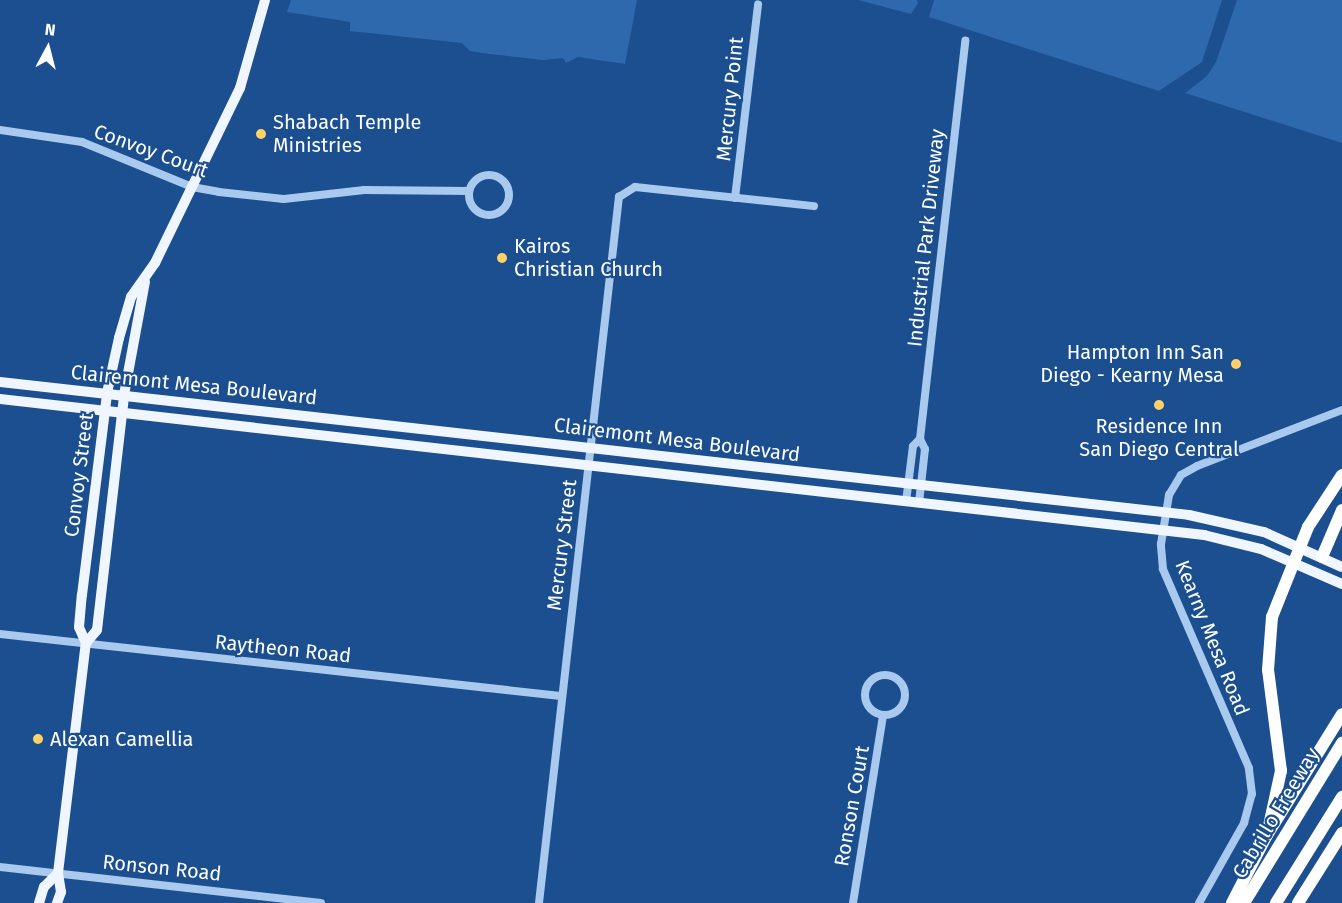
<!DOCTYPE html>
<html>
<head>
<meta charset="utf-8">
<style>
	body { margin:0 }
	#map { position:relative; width:1342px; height:903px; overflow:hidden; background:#1b4f8f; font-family:"Fira Sans",sans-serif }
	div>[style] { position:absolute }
	.green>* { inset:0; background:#2e69ad }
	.minor>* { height:8px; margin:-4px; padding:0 4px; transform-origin:4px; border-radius:4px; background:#a9c9ee }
	.minor>.ring { margin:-4px; padding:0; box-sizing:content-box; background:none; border:8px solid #a9c9ee; border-radius:50% }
	.major>* { height:10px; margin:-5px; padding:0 5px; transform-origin:5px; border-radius:5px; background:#f0f6ff }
	.highway>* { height:12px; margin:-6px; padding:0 6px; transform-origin:6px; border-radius:6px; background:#fff }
	.dots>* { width:16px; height:16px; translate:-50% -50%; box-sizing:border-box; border:3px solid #1b4f8f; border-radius:50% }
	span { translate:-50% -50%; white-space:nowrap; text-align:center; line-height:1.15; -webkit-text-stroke:4.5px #1b4f8f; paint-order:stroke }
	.street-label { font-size:20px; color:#fff }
	.poi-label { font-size:20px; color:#fff }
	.left { translate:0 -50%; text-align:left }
	.right { translate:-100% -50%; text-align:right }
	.north { position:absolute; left:18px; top:18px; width:60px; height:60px; -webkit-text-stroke:4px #1b4f8f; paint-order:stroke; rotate:7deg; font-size:16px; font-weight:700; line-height:24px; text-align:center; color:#fff }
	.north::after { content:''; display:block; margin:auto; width:21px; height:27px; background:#fff; clip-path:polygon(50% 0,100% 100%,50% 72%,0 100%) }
</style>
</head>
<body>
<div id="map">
	<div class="green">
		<div style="clip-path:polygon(291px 0,637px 0,625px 64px,578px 57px,566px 63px,563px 58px,543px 60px,489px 54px,470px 51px,462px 43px,350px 31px,350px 22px,287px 12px)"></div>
		<div style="clip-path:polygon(858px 0,917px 0,918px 3px,911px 14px)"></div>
		<div style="clip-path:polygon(934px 0,1222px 0,1202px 62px,1159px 91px,929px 17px)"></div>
		<div style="clip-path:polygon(1237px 0,1342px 0,1342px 143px,1185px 93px,1207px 76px,1216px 62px)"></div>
	</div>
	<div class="minor">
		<div style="left:0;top:130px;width:83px;rotate:8.3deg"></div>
		<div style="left:82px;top:142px;width:119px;rotate:22.2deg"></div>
		<div style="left:192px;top:187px;width:27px;rotate:10deg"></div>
		<div style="left:219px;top:192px;width:65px;rotate:6.1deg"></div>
		<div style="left:284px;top:199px;width:81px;rotate:-6.4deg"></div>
		<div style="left:364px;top:190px;width:105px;rotate:0.5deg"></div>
		<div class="ring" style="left:469px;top:175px;width:32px;height:32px"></div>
		<div style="left:735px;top:198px;width:195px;rotate:-83.2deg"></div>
		<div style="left:906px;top:502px;width:56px;rotate:-82.9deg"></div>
		<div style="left:913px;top:446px;width:10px;rotate:-45deg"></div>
		<div style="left:919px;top:503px;width:54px;rotate:-83.7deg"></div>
		<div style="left:925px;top:449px;width:11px;rotate:-117deg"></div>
		<div style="left:920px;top:439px;width:401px;rotate:-83.5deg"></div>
		<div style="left:0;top:634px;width:564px;rotate:6.31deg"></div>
		<div class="ring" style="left:865px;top:675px;width:32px;height:32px"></div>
		<div style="left:0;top:867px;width:323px;rotate:6.4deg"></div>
		<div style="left:539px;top:903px;width:711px;rotate:-83.54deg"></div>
		<div style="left:619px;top:197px;width:19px;rotate:-32deg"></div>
		<div style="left:635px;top:187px;width:180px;rotate:6.1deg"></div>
		<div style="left:853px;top:903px;width:190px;rotate:-80.9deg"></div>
		<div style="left:1199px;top:903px;width:92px;rotate:-60.6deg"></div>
		<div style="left:1244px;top:823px;width:30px;rotate:-75deg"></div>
		<div style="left:1252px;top:794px;width:26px;rotate:-97deg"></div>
		<div style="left:1249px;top:768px;width:217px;rotate:-113.4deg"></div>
		<div style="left:1163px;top:569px;width:25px;rotate:-95deg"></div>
		<div style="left:1161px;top:544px;width:50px;rotate:-80.7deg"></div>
		<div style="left:1169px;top:495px;width:23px;rotate:-59deg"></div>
		<div style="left:1181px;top:475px;width:18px;rotate:-29deg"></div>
		<div style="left:1197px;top:466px;width:155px;rotate:-21.1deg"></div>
	</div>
	<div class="major">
		<div style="left:0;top:382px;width:1196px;rotate:6.38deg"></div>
		<div style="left:1189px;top:515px;width:77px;rotate:12.8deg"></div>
		<div style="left:1264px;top:532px;width:85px;rotate:24.2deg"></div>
		<div style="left:0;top:399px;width:1212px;rotate:6.44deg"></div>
		<div style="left:1204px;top:535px;width:59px;rotate:13.8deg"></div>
		<div style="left:1261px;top:549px;width:88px;rotate:23.4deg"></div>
		<div style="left:86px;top:643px;width:17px;rotate:-50deg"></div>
		<div style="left:97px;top:630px;width:237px;rotate:-83.4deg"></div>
		<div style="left:124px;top:395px;width:115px;rotate:-79.5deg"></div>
		<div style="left:39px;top:903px;width:17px;rotate:-73deg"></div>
		<div style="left:44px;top:887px;width:20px;rotate:-45deg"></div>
		<div style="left:57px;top:903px;width:12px;rotate:-70deg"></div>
		<div style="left:61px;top:892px;width:19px;rotate:-99deg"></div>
		<div style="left:58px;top:873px;width:232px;rotate:-83.1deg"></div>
		<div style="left:86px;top:643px;width:17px;rotate:-114deg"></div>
		<div style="left:79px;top:627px;width:32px;rotate:-85deg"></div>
		<div style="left:82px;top:595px;width:204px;rotate:-82.9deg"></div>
		<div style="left:107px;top:393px;width:56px;rotate:-77.7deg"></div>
		<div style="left:119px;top:338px;width:43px;rotate:-73.7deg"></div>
		<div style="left:131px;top:297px;width:42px;rotate:-54.8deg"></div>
		<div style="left:155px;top:263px;width:195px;rotate:-64.1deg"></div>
		<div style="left:240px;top:88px;width:91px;rotate:-74.1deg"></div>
	</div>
	<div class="highway">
		<div style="left:1322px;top:557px;width:51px;rotate:-66.9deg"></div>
		<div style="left:1267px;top:835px;width:66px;rotate:-77.7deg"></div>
		<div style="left:1281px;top:771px;width:102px;rotate:-97.3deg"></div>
		<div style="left:1268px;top:670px;width:53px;rotate:-85.7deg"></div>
		<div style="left:1272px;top:617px;width:97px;rotate:-68.2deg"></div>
		<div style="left:1308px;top:527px;width:62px;rotate:-56.8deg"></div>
		<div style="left:1232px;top:903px;width:76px;rotate:-62.8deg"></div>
		<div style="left:1267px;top:835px;width:142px;rotate:-58.2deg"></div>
		<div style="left:1244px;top:903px;width:188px;rotate:-58.5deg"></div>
		<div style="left:1276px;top:903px;width:125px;rotate:-58.1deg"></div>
		<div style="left:1298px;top:903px;width:83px;rotate:-57.8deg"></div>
	</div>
	<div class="dots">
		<div style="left:261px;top:134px;background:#ffd166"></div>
		<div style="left:502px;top:258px;background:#ffd166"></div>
		<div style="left:1236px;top:364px;background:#ffd166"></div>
		<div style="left:1159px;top:405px;background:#ffd166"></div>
		<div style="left:38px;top:739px;background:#ffd166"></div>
	</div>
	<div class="street-label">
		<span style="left:730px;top:99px;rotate:-84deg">Mercury Point</span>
		<span style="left:151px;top:151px;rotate:20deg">Convoy Court</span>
		<span style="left:926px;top:238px;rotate:-84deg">Industrial Park Driveway</span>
		<span style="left:194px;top:385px;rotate:6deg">Clairemont Mesa Boulevard</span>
		<span style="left:677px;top:440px;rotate:7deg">Clairemont Mesa Boulevard</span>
		<span style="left:79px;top:475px;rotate:-83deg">Convoy Street</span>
		<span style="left:562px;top:545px;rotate:-83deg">Mercury Street</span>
		<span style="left:1212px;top:638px;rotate:68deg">Kearny Mesa Road</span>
		<span style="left:283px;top:649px;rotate:6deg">Raytheon Road</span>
		<span style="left:852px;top:806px;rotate:-80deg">Ronson Court</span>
		<span style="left:1276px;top:813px;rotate:-59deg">Cabrillo Freeway</span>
		<span style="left:162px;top:868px;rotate:6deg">Ronson Road</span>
	</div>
	<div class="poi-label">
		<span class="left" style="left:273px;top:134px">Shabach Temple<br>Ministries</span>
		<span class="left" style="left:514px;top:258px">Kairos<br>Christian Church</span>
		<span class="right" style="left:1224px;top:364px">Hampton Inn San<br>Diego - Kearny Mesa</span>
		<span style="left:1159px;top:438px">Residence Inn<br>San Diego Central</span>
		<span class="left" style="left:50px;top:739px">Alexan Camellia</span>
	</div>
	<div class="north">N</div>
</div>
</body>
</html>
